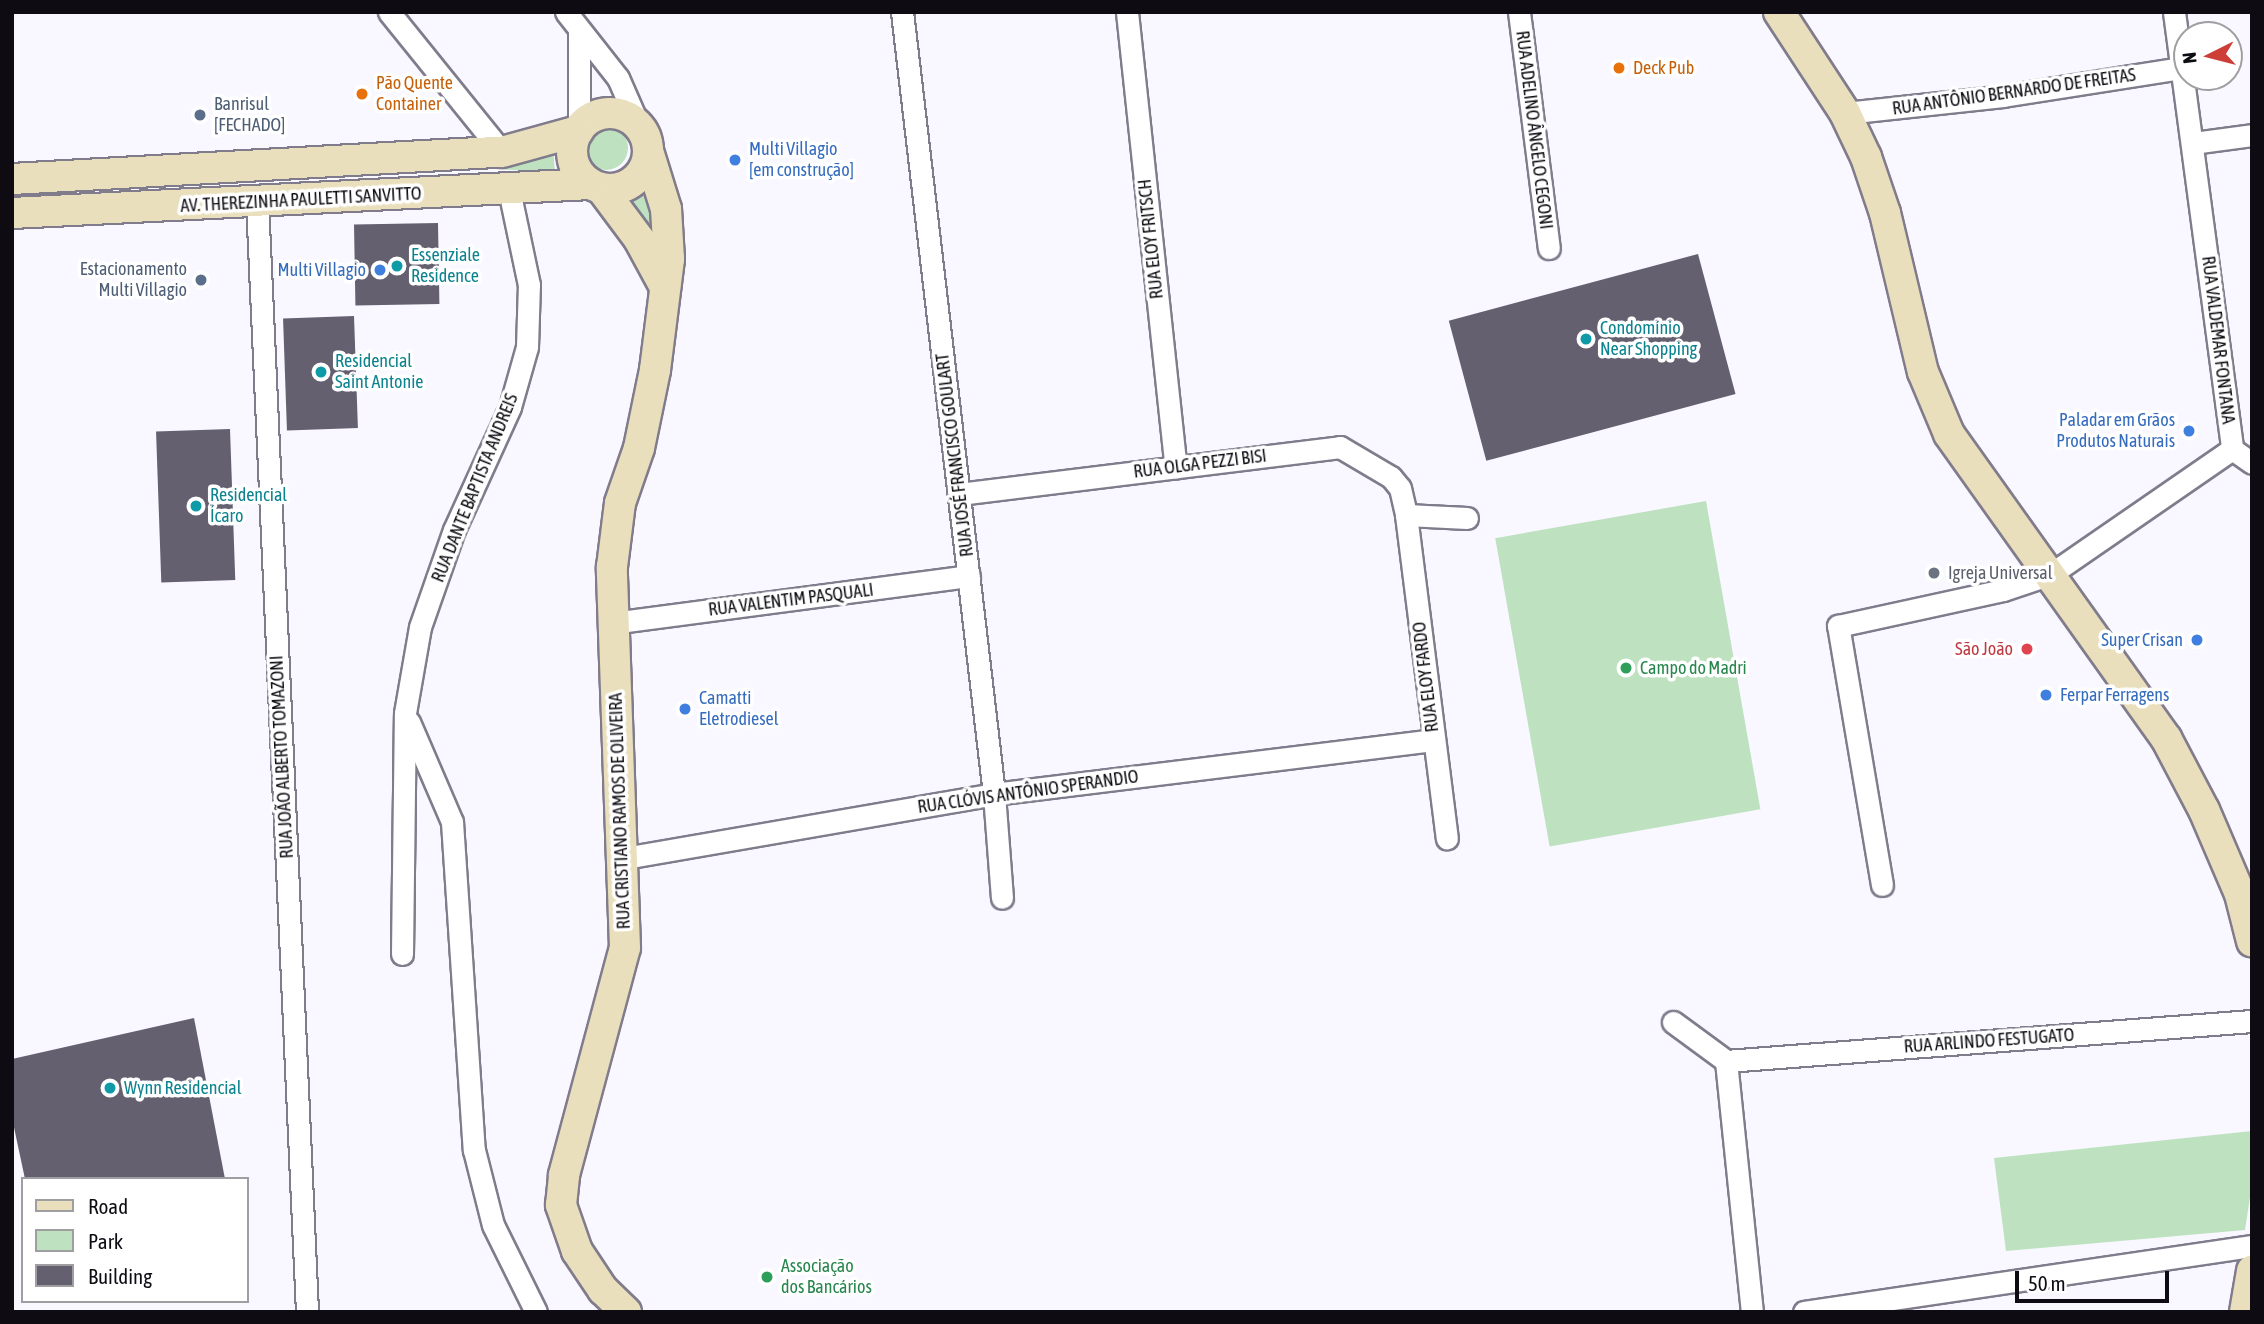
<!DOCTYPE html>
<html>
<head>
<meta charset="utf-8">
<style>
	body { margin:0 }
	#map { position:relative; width:2264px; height:1324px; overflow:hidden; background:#f9f7ff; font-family:"Asap Condensed",sans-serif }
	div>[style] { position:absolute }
	.green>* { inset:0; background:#bee2c0; transform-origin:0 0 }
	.round { border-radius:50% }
	.building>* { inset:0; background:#646070; transform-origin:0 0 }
	.roads { filter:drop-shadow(2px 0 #807c8c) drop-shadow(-2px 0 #807c8c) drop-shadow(0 2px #807c8c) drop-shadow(0 -2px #807c8c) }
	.minor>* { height:21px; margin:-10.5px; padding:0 10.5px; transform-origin:10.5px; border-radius:10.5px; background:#fff }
	.secondary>* { height:30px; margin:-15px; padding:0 15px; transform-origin:15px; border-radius:15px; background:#eadfbc }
	.secondary>.ring { margin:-15px; padding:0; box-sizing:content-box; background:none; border:30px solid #eadfbc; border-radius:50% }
	.dots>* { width:19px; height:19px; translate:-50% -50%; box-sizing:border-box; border:4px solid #fff; border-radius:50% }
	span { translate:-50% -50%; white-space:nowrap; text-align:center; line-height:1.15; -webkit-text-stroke:7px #fff; paint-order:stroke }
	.food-label { font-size:18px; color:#c56008 }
	.left { translate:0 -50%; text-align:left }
	.street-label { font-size:18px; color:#0e0c12 }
	.service-label { font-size:18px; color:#4e5e75 }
	.right { translate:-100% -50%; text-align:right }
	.shop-label { font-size:18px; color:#366cbe }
	.culture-label { font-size:18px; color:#0d838f }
	.worship-label { font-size:18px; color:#5b616d }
	.health-label { font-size:18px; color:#be3a42 }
	.leisure-label { font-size:18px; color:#27864d }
	.frame { position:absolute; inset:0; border:14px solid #0e0c12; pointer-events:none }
	.legend { position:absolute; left:21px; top:1177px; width:228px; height:126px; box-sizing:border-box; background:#fff; border:2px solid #9f9ea0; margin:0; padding:9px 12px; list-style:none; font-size:21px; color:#0e0c12 }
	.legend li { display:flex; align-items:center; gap:14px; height:35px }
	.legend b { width:35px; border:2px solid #9f9ea0 }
	.north { position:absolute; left:2173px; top:21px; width:70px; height:70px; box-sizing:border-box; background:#fff; border:2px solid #9f9ea0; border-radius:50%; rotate:264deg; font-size:19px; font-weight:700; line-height:28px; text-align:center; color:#0e0c12 }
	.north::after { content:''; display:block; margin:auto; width:24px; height:32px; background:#cc3e36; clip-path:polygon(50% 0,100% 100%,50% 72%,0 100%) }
	.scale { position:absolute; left:2015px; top:1271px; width:154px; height:32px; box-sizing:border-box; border:4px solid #0e0c12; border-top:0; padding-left:9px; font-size:21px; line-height:24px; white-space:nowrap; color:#0e0c12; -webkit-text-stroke:5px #fff; paint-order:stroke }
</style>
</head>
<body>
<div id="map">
	<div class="green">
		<div class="round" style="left:584px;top:126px;width:44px;height:44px"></div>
		<div style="clip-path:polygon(553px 148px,555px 172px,493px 169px)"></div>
		<div style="clip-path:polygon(650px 183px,662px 243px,629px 200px)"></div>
		<div style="left:1706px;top:501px;width:313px;height:214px;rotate:80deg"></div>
		<div style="clip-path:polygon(2252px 1131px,2252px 1184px,2245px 1230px,2006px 1251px,1994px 1158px)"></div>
	</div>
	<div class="building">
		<div style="left:438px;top:223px;width:81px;height:84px;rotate:89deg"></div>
		<div style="left:1698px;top:254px;width:145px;height:258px;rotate:75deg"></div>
		<div style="left:354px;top:316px;width:112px;height:71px;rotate:88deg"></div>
		<div style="left:230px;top:429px;width:151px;height:74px;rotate:88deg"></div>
		<div style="clip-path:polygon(194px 1018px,225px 1179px,25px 1179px,12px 1118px,12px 1059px)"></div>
	</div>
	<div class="roads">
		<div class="minor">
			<div style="left:389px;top:12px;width:180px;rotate:51.1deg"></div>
			<div style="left:566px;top:12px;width:84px;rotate:51.8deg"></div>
			<div style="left:618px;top:78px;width:55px;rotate:66.3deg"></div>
			<div style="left:902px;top:12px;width:787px;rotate:83.29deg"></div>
			<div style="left:994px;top:794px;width:104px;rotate:85.6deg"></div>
			<div style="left:1127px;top:12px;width:458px;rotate:83.9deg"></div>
			<div style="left:1519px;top:12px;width:238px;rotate:82.8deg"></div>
			<div style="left:2174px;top:12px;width:441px;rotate:82.4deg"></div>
			<div style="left:579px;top:33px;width:96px;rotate:90deg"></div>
			<div style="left:1845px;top:113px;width:159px;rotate:-6.1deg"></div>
			<div style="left:2003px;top:96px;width:181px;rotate:-8.9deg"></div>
			<div style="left:2193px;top:143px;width:60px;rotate:-7.7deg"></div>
			<div style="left:257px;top:202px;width:1111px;rotate:87.42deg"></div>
			<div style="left:2232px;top:449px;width:24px;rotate:35deg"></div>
			<div style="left:959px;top:494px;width:384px;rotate:-7deg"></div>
			<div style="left:1340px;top:447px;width:59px;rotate:30.5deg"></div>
			<div style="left:1391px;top:477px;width:14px;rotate:51deg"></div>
			<div style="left:1400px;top:488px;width:28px;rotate:77deg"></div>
			<div style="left:1406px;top:515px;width:326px;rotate:82.8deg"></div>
			<div style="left:1406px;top:515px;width:61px;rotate:2.8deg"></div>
			<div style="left:612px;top:623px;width:360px;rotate:-7.5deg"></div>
			<div style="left:409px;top:722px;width:109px;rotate:66.7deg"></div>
			<div style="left:452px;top:822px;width:329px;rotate:86.2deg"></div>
			<div style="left:474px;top:1150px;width:77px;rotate:75.8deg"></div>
			<div style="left:493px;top:1225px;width:97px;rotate:63.7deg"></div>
			<div style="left:624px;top:858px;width:375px;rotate:-9.8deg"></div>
			<div style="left:994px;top:794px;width:442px;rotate:-7deg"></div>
			<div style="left:1882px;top:885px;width:263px;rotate:-99.6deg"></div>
			<div style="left:1838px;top:626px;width:169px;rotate:-12.3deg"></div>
			<div style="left:2003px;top:590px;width:51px;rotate:-18.4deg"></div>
			<div style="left:2051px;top:574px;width:220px;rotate:-34.6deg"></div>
			<div style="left:402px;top:954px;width:241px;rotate:-89.3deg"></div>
			<div style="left:405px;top:713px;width:87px;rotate:-80.1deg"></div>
			<div style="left:420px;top:627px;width:103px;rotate:-70.7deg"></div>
			<div style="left:454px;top:530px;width:135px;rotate:-65.5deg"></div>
			<div style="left:510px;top:407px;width:62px;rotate:-74.2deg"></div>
			<div style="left:527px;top:347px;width:62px;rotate:-88.2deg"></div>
			<div style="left:529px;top:285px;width:97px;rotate:-101.9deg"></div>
			<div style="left:1673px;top:1022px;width:66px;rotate:36.3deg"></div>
			<div style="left:1726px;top:1061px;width:252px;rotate:84.1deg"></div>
			<div style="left:1726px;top:1061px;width:528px;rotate:-4.35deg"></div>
			<div style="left:1804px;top:1312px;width:453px;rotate:-8.4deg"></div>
		</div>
		<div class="secondary">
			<div style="left:1779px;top:12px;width:121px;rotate:56.8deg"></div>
			<div style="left:1845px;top:113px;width:49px;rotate:64.5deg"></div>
			<div style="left:1866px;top:157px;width:59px;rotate:71.3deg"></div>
			<div style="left:1885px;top:213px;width:163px;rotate:76.6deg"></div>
			<div style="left:1923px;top:372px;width:67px;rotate:67.2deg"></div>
			<div style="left:1949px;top:434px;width:374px;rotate:54.5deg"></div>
			<div style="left:2166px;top:738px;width:81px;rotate:62.2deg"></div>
			<div style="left:2204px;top:810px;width:91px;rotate:66.8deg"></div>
			<div style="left:2240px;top:894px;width:49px;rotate:75.7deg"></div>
			<div class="ring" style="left:572px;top:113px;width:46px;height:46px"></div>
			<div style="left:12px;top:179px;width:491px;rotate:-3.2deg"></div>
			<div style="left:502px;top:152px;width:79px;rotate:-15.4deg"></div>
			<div style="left:601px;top:188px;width:64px;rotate:53.3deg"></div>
			<div style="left:639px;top:239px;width:55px;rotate:61.6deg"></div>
			<div style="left:12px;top:213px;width:579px;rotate:-2.87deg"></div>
			<div style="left:626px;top:1312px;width:32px;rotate:-136deg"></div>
			<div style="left:603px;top:1290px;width:47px;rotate:-123.7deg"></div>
			<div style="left:577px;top:1251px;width:49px;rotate:-109.2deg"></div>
			<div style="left:561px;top:1205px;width:30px;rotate:-84deg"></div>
			<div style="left:564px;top:1175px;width:235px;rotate:-75deg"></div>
			<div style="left:625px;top:948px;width:381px;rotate:-92deg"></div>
			<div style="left:612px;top:567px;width:64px;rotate:-82.9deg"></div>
			<div style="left:620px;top:503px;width:58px;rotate:-70.9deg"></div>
			<div style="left:639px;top:448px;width:80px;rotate:-78.4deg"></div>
			<div style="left:655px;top:370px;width:112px;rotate:-82.8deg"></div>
			<div style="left:669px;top:259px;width:50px;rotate:-93.4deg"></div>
			<div style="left:666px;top:209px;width:61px;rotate:-107.2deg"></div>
			<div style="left:2245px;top:1312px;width:42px;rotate:-80.3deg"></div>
		</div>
	</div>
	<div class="dots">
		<div style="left:1619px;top:68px;background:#e8710a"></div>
		<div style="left:362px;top:94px;background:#e8710a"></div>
		<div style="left:200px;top:115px;background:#5c6f8a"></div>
		<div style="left:735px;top:160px;background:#3f7fe0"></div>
		<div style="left:397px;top:266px;background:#0f9aa8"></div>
		<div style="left:380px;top:270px;background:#3f7fe0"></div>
		<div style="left:201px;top:280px;background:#5c6f8a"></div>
		<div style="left:1586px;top:339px;background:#0f9aa8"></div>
		<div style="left:321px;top:372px;background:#0f9aa8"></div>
		<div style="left:2189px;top:431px;background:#3f7fe0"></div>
		<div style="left:196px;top:506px;background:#0f9aa8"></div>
		<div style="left:1934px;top:573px;background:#6b7280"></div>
		<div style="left:2197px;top:640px;background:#3f7fe0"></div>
		<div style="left:2027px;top:649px;background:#e0444e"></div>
		<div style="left:1626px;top:668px;background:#2e9e5b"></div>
		<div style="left:2046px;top:695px;background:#3f7fe0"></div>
		<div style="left:685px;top:709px;background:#3f7fe0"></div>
		<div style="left:110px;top:1088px;background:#0f9aa8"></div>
		<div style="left:767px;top:1277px;background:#2e9e5b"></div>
	</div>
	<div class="food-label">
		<span class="left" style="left:1633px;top:68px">Deck Pub</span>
		<span class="left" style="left:376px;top:94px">Pão Quente<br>Container</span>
	</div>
	<div class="street-label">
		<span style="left:2014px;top:92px;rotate:-8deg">RUA ANTÔNIO BERNARDO DE FREITAS</span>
		<span style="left:1534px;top:130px;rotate:83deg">RUA ADELINO ÂNGELO CEGONI</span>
		<span style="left:301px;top:200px;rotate:-3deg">AV. THEREZINHA PAULETTI SANVITTO</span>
		<span style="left:1151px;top:239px;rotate:-96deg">RUA ELOY FRITSCH</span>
		<span style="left:2218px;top:340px;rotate:83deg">RUA VALDEMAR FONTANA</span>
		<span style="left:955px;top:455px;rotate:-97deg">RUA JOSÉ FRANCISCO GOULART</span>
		<span style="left:1200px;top:464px;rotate:-7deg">RUA OLGA PEZZI BISI</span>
		<span style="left:475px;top:488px;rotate:-68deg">RUA DANTE BAPTISTA ANDREIS</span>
		<span style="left:791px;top:600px;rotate:-7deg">RUA VALENTIM PASQUALI</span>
		<span style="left:1426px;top:677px;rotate:-97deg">RUA ELOY FARDO</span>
		<span style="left:282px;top:757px;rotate:-93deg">RUA JOÃO ALBERTO TOMAZONI</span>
		<span style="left:1028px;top:792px;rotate:-8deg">RUA CLÓVIS ANTÔNIO SPERANDIO</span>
		<span style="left:620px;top:811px;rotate:-92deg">RUA CRISTIANO RAMOS DE OLIVEIRA</span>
		<span style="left:1989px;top:1041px;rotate:-4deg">RUA ARLINDO FESTUGATO</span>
	</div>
	<div class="service-label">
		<span class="left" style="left:214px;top:115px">Banrisul<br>[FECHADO]</span>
		<span class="right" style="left:187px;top:280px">Estacionamento<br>Multi Villagio</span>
	</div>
	<div class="shop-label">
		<span class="left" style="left:749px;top:160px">Multi Villagio<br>[em construção]</span>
		<span class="right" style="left:366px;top:270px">Multi Villagio</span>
		<span class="right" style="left:2175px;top:431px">Paladar em Grãos<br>Produtos Naturais</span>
		<span class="right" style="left:2183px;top:640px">Super Crisan</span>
		<span class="left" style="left:2060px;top:695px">Ferpar Ferragens</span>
		<span class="left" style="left:699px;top:709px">Camatti<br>Eletrodiesel</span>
	</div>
	<div class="culture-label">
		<span class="left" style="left:411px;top:266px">Essenziale<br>Residence</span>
		<span class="left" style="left:1600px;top:339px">Condomínio<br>Near Shopping</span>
		<span class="left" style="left:335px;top:372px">Residencial<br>Saint Antonie</span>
		<span class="left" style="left:210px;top:506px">Residencial<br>Ícaro</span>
		<span class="left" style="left:124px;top:1088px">Wynn Residencial</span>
	</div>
	<div class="worship-label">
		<span class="left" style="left:1948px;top:573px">Igreja Universal</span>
	</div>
	<div class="health-label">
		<span class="right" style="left:2013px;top:649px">São João</span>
	</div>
	<div class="leisure-label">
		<span class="left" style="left:1640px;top:668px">Campo do Madri</span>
		<span class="left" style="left:781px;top:1277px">Associação<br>dos Bancários</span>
	</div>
	<div class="frame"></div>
	<ul class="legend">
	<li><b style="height:9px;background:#eadfbc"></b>Road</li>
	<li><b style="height:19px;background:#bee2c0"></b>Park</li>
	<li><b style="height:19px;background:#646070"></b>Building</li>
	</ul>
	<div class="north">N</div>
	<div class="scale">50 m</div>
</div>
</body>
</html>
